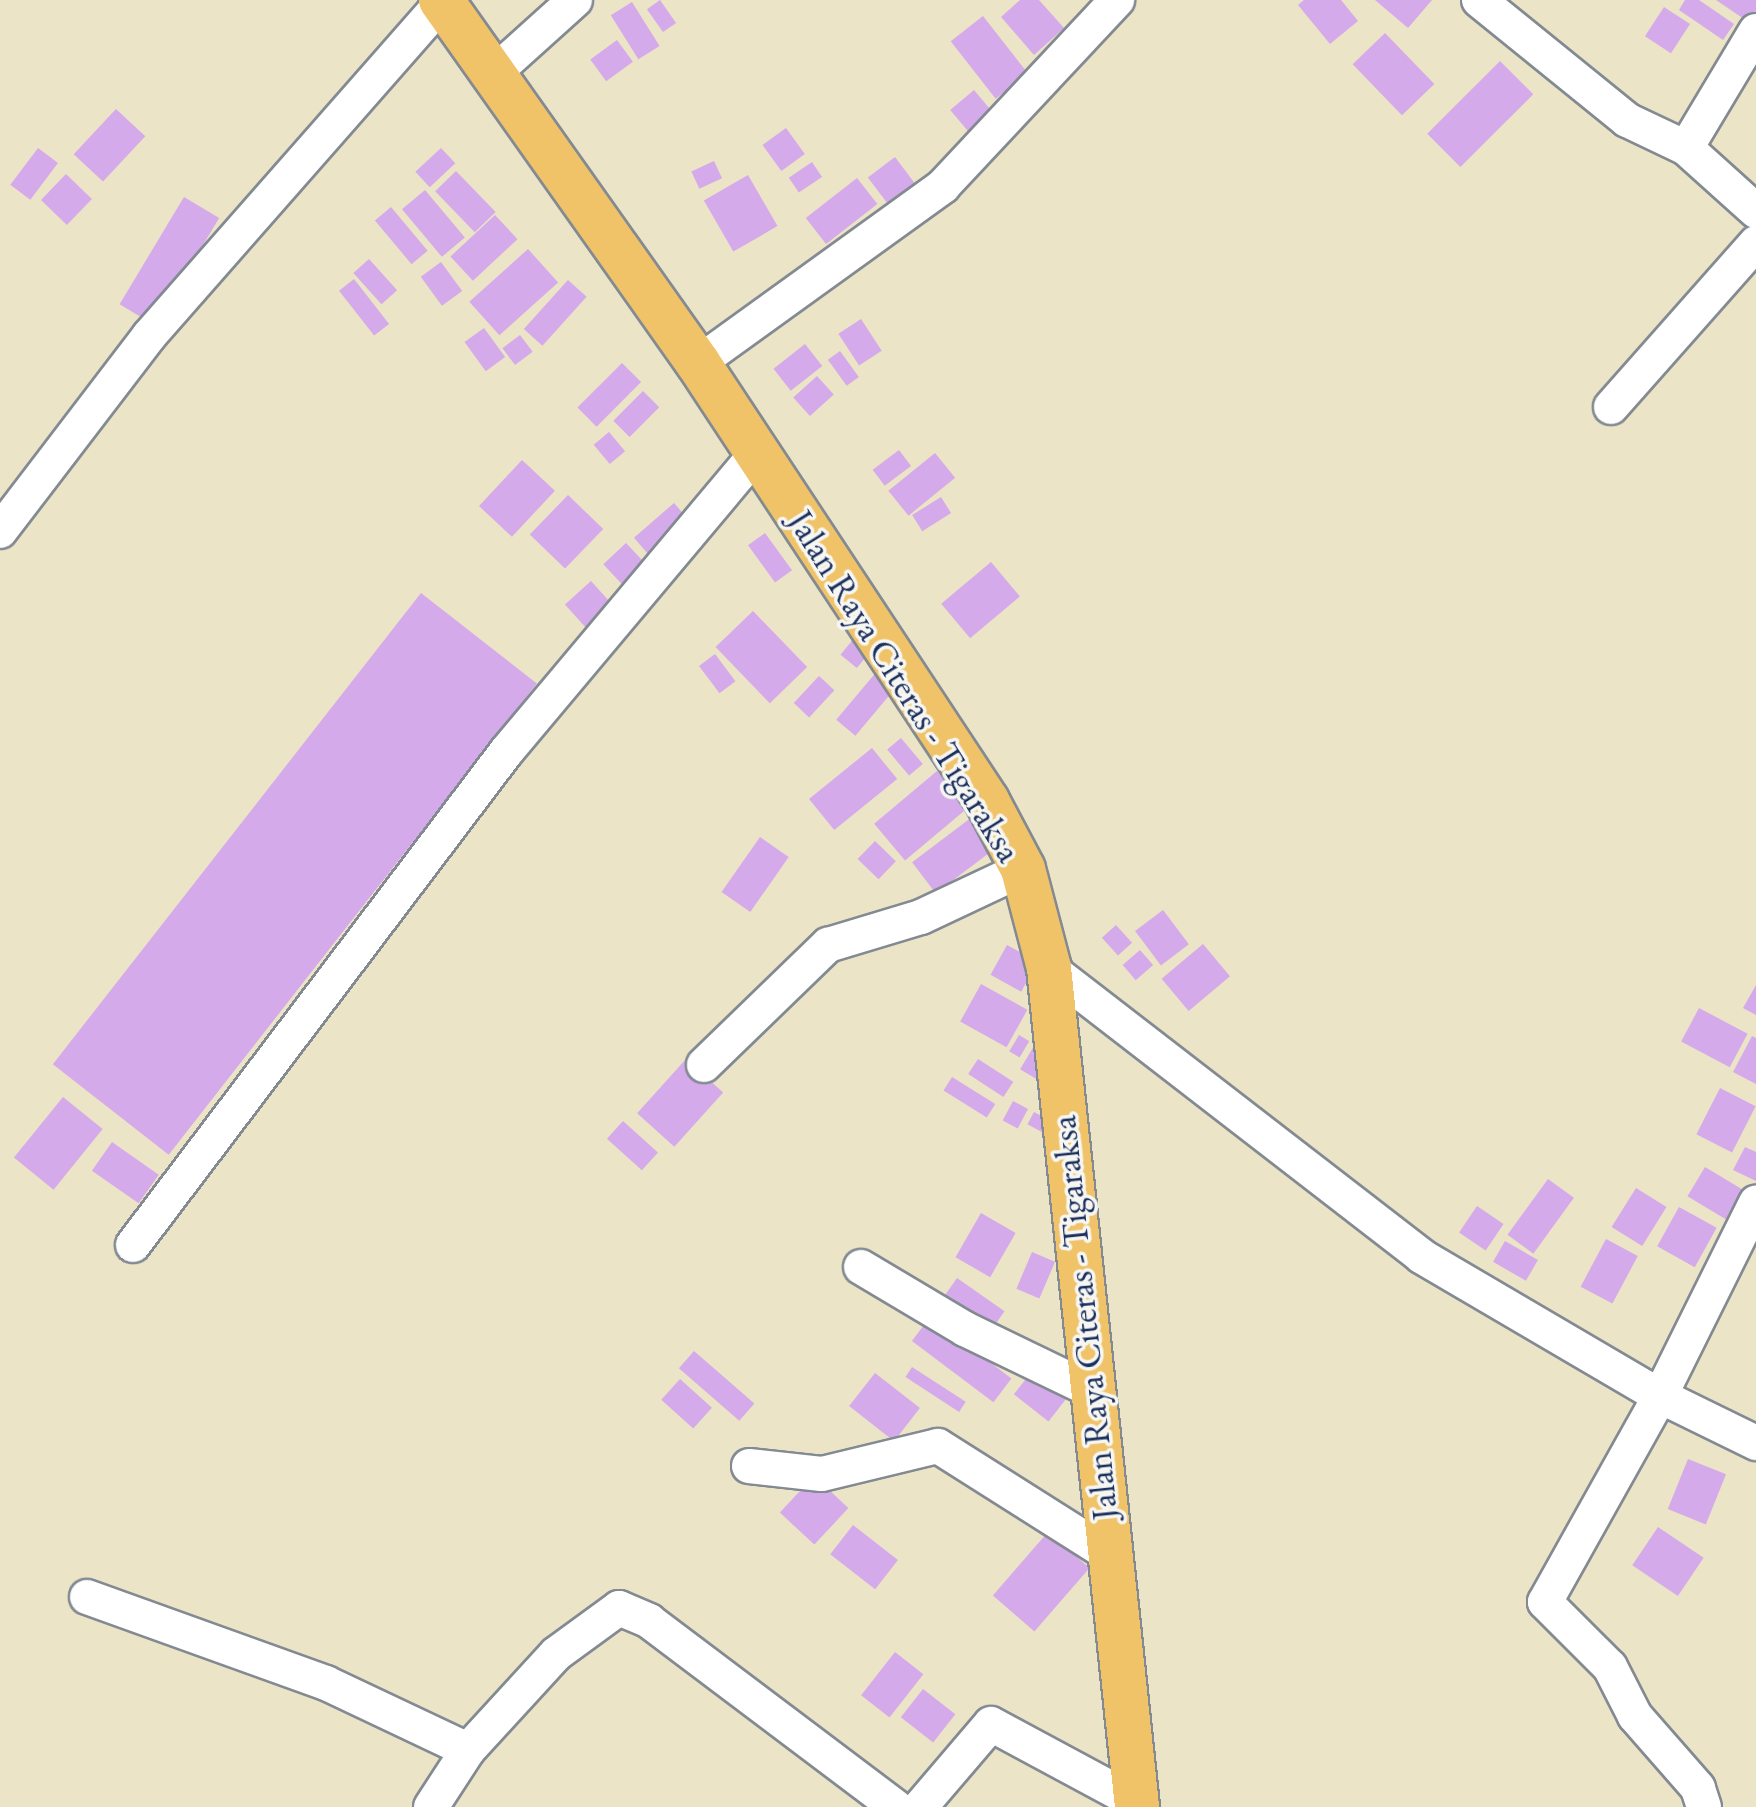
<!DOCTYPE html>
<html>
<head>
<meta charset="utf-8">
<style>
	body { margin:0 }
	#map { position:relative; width:1756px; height:1807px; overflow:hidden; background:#ebe4c7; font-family:"EB Garamond",serif }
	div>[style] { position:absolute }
	.building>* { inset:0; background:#d4aaeb; transform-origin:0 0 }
	.roads { filter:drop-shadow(2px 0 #838a92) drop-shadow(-2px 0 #838a92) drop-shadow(0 2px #838a92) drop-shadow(0 -2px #838a92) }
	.minor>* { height:34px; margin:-17px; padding:0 17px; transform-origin:17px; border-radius:17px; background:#fff }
	.major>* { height:44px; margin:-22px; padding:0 22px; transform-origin:22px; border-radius:22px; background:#f0c369 }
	span { translate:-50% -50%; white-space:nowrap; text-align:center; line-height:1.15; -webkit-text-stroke:7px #f6f6f2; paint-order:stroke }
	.street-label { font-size:36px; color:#1b2f5e }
</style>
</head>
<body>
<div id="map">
	<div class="building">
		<div style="left:660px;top:0;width:28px;height:16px;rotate:55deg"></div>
		<div style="clip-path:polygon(1020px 0,1039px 0,1064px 28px,1034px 55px,1001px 17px)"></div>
		<div style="clip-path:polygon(1304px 0,1341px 0,1358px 21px,1330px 44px,1298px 5px)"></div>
		<div style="clip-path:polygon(1375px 0,1432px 0,1408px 28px)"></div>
		<div style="clip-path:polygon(1685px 0,1699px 0,1734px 24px,1723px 40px,1679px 10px)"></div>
		<div style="clip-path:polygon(1716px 0,1756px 0,1756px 13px,1750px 23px)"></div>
		<div style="left:632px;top:2px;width:52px;height:25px;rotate:58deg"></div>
		<div style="left:1664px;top:7px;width:31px;height:35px;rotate:33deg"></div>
		<div style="left:983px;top:16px;width:73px;height:41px;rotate:52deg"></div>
		<div style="left:1385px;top:33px;width:71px;height:45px;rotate:46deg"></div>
		<div style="left:617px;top:40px;width:27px;height:33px;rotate:54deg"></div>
		<div style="left:1500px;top:61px;width:47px;height:103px;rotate:45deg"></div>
		<div style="left:974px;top:90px;width:47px;height:31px;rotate:50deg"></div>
		<div style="left:116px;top:109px;width:40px;height:62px;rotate:43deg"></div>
		<div style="left:786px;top:128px;width:32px;height:29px;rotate:54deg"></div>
		<div style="left:38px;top:148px;width:25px;height:46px;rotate:37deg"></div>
		<div style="left:441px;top:148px;width:21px;height:35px;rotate:47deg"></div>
		<div style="left:895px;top:157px;width:34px;height:34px;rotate:53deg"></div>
		<div style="left:714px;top:161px;width:19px;height:25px;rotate:65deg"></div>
		<div style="left:812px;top:162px;width:18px;height:28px;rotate:56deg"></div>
		<div style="left:456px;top:171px;width:57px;height:29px;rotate:46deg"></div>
		<div style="left:66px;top:174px;width:36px;height:36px;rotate:44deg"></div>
		<div style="left:748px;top:175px;width:59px;height:51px;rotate:60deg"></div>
		<div style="left:857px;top:178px;width:33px;height:65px;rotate:52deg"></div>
		<div style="left:425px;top:190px;width:62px;height:30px;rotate:50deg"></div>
		<div style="left:184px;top:197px;width:41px;height:125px;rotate:31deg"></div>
		<div style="left:391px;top:207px;width:57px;height:21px;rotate:50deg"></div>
		<div style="left:495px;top:215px;width:33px;height:61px;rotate:47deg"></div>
		<div style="left:528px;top:249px;width:45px;height:79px;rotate:48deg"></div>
		<div style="left:369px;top:259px;width:42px;height:21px;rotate:48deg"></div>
		<div style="left:441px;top:262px;width:36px;height:25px;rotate:54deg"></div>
		<div style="left:354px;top:279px;width:57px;height:19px;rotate:52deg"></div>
		<div style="left:568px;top:280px;width:25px;height:66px;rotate:42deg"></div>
		<div style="left:861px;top:319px;width:38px;height:27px;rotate:57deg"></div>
		<div style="left:484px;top:328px;width:36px;height:24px;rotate:54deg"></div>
		<div style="left:520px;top:335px;width:21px;height:22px;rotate:53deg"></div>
		<div style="left:805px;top:344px;width:28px;height:40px;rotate:52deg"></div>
		<div style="left:840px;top:351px;width:32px;height:15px;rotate:54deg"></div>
		<div style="left:622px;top:363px;width:27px;height:63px;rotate:45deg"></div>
		<div style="left:817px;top:376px;width:25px;height:32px;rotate:48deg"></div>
		<div style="left:643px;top:391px;width:23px;height:42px;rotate:45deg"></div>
		<div style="left:609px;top:432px;width:25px;height:20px;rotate:50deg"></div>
		<div style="left:899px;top:450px;width:20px;height:33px;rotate:53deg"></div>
		<div style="left:935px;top:453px;width:32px;height:60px;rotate:51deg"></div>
		<div style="left:522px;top:460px;width:45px;height:63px;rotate:43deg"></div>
		<div style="left:568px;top:495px;width:49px;height:55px;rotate:44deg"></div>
		<div style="left:941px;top:497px;width:19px;height:34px;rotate:58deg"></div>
		<div style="left:674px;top:503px;width:28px;height:53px;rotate:49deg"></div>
		<div style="left:765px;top:533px;width:46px;height:21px;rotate:54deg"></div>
		<div style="left:626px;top:543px;width:34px;height:31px;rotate:47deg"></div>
		<div style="left:991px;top:562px;width:45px;height:65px;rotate:50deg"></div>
		<div style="left:591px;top:581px;width:40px;height:35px;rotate:48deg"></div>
		<div style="left:421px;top:593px;width:147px;height:598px;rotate:38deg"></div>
		<div style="left:753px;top:611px;width:78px;height:52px;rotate:46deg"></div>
		<div style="left:855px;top:637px;width:21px;height:23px;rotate:39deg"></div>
		<div style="left:715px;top:654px;width:34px;height:20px;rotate:53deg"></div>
		<div style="left:878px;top:670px;width:25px;height:65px;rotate:40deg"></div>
		<div style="left:819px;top:676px;width:21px;height:37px;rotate:43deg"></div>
		<div style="left:901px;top:738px;width:34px;height:18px;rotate:50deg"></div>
		<div style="left:872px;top:748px;width:40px;height:81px;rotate:51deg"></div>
		<div style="left:937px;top:771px;width:48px;height:82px;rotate:50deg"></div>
		<div style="left:980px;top:811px;width:39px;height:85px;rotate:53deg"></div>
		<div style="left:760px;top:837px;width:35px;height:67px;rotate:35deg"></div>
		<div style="left:875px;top:841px;width:29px;height:25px;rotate:44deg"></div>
		<div style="left:1163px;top:910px;width:43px;height:35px;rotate:53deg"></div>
		<div style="left:1116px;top:925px;width:24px;height:19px;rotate:48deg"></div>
		<div style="left:1203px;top:944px;width:42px;height:54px;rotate:50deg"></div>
		<div style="left:1007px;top:945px;width:35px;height:34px;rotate:29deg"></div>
		<div style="left:1140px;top:950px;width:20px;height:23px;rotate:49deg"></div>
		<div style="left:981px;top:984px;width:53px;height:43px;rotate:29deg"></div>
		<div style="clip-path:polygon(1756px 985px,1756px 1015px,1743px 1008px)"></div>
		<div style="left:1699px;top:1008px;width:55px;height:38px;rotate:28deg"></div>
		<div style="left:1019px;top:1035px;width:12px;height:19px;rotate:31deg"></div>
		<div style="clip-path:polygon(1752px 1036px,1756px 1038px,1756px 1084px,1733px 1072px)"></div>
		<div style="left:1034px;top:1046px;width:21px;height:27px;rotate:31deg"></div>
		<div style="left:686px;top:1059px;width:50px;height:73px;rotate:42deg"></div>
		<div style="left:978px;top:1059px;width:42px;height:18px;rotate:33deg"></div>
		<div style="left:952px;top:1077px;width:51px;height:16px;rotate:32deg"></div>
		<div style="left:1720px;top:1088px;width:40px;height:52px;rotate:27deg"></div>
		<div style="left:63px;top:1097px;width:51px;height:78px;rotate:39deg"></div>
		<div style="left:1013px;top:1101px;width:17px;height:22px;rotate:28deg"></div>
		<div style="left:1034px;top:1112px;width:19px;height:14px;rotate:28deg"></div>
		<div style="left:623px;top:1121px;width:47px;height:24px;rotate:42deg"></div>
		<div style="left:112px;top:1142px;width:57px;height:35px;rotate:35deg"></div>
		<div style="clip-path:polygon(1745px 1147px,1756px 1152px,1756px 1181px,1733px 1170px)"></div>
		<div style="left:1705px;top:1167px;width:51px;height:34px;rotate:31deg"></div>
		<div style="left:1548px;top:1179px;width:32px;height:69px;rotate:36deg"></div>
		<div style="left:1636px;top:1188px;width:36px;height:46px;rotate:32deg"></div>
		<div style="left:1477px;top:1206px;width:32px;height:32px;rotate:34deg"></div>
		<div style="left:1679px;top:1207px;width:43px;height:45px;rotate:29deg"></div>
		<div style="left:981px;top:1213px;width:40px;height:51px;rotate:30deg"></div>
		<div style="left:1606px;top:1239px;width:36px;height:54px;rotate:28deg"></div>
		<div style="left:1505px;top:1241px;width:38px;height:24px;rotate:30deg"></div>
		<div style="left:1032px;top:1252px;width:25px;height:40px;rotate:23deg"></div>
		<div style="left:957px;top:1278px;width:58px;height:22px;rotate:35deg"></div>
		<div style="left:930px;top:1317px;width:102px;height:30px;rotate:37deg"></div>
		<div style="left:694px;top:1351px;width:80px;height:23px;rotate:41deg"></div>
		<div style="left:1036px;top:1366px;width:44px;height:36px;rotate:38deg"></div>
		<div style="left:912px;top:1367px;width:64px;height:12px;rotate:33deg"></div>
		<div style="left:875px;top:1373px;width:57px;height:42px;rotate:38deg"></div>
		<div style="left:680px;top:1379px;width:43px;height:28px;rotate:42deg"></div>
		<div style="left:1688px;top:1459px;width:41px;height:54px;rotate:22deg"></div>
		<div style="left:814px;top:1476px;width:47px;height:50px;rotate:43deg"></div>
		<div style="left:853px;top:1525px;width:57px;height:37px;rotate:38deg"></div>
		<div style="left:1658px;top:1527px;width:55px;height:46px;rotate:34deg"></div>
		<div style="left:1048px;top:1532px;width:55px;height:84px;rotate:41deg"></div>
		<div style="left:895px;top:1652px;width:36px;height:55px;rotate:38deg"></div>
		<div style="left:923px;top:1689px;width:41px;height:36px;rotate:38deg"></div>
	</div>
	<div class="roads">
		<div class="minor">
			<div style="left:1479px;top:0;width:191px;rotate:39deg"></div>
			<div style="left:1627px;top:120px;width:65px;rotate:25.4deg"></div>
			<div style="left:1756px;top:31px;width:136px;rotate:120.9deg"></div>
			<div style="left:1686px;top:148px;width:94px;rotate:42deg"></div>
			<div style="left:494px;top:73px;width:109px;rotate:-42deg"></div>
			<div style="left:698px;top:363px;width:302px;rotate:-35.8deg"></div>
			<div style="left:943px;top:186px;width:255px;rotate:-46.9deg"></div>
			<div style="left:1611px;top:407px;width:219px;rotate:-48.5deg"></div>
			<div style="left:0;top:531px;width:245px;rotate:-52.6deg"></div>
			<div style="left:149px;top:336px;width:444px;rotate:-48.7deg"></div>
			<div style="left:1049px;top:968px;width:470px;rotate:37.7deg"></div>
			<div style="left:1421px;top:1256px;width:277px;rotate:30.4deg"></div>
			<div style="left:1660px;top:1396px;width:216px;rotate:-63.6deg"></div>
			<div style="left:704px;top:1065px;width:173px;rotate:-44.1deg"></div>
			<div style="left:828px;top:945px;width:97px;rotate:-16.8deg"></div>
			<div style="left:921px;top:917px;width:113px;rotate:-25.2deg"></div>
			<div style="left:133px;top:1245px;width:618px;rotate:-52.89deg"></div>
			<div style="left:506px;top:752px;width:389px;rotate:-50deg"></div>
			<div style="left:861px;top:1267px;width:121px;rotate:30.8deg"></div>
			<div style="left:965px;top:1329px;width:138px;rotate:25.8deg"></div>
			<div style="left:749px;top:1466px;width:73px;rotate:6.3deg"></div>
			<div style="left:822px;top:1474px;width:119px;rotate:-13.6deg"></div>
			<div style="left:938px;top:1446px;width:202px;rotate:32.3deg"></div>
			<div style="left:87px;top:1597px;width:254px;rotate:19.8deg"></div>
			<div style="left:326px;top:1683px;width:157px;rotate:25.3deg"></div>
			<div style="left:431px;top:1807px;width:68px;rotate:-57deg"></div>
			<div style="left:468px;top:1750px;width:130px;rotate:-47.5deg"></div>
			<div style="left:556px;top:1654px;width:78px;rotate:-36.1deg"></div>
			<div style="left:619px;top:1608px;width:33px;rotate:23deg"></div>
			<div style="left:649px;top:1621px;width:309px;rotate:37deg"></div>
			<div style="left:920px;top:1807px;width:109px;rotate:-49.5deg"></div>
			<div style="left:991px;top:1724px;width:165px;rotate:28.3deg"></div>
			<div style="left:1704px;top:1807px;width:20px;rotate:-108deg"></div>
			<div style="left:1698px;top:1788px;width:96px;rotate:-131.2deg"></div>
			<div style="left:1635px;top:1716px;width:55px;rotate:-117deg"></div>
			<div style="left:1610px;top:1667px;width:92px;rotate:-135deg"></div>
			<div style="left:1545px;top:1602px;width:236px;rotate:-60.8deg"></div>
			<div style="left:1660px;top:1396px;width:107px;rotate:26.1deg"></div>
		</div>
		<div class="major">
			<div style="left:441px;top:0;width:445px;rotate:54.7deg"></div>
			<div style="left:698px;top:363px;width:525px;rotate:56.58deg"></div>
			<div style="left:987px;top:801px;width:77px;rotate:62.1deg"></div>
			<div style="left:1023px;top:869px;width:102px;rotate:75.3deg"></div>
			<div style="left:1049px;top:968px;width:844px;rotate:84.01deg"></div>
		</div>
	</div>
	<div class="street-label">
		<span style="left:905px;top:686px;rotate:58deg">Jalan Raya Citeras - Tigaraksa</span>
		<span style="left:1084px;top:1318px;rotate:-96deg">Jalan Raya Citeras - Tigaraksa</span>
	</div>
</div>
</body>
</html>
